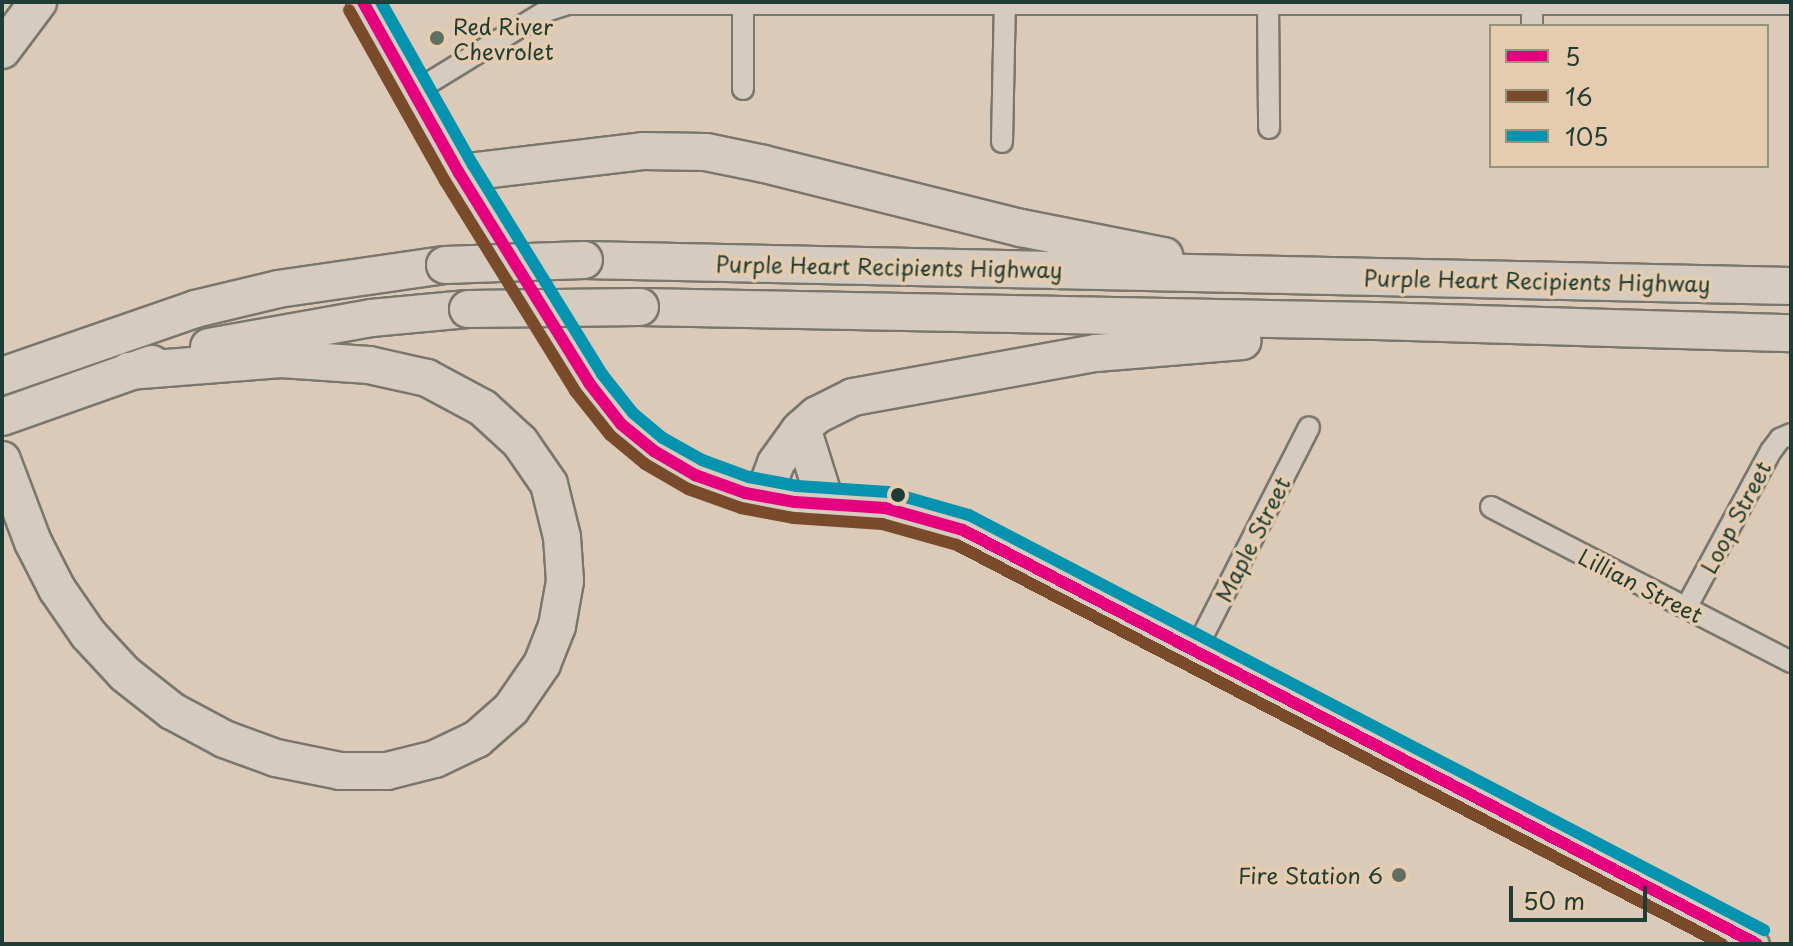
<!DOCTYPE html>
<html>
<head>
<meta charset="utf-8">
<style>
	body { margin:0 }
	#map { position:relative; width:1793px; height:946px; overflow:hidden; background:#dbcab8; font-family:"Playpen Sans",sans-serif }
	div>[style] { position:absolute }
	.roads { filter:drop-shadow(2px 0 #79776d) drop-shadow(-2px 0 #79776d) drop-shadow(0 2px #79776d) drop-shadow(0 -2px #79776d) }
	.minor>* { height:20px; margin:-10px; padding:0 10px; transform-origin:10px; border-radius:10px; background:#d5cbbf }
	.tertiary>* { height:24px; margin:-12px; padding:0 12px; transform-origin:12px; border-radius:12px; background:#d5cbbf }
	.primary>* { height:32px; margin:-16px; padding:0 16px; transform-origin:16px; border-radius:16px; background:#d5cbbf }
	.motorway>* { height:36px; margin:-18px; padding:0 18px; transform-origin:18px; border-radius:18px; background:#d5cbbf }
	.bridges { filter:drop-shadow(2px 0 #79776d) drop-shadow(-2px 0 #79776d) drop-shadow(0 2px #79776d) drop-shadow(0 -2px #79776d) }
	.motorway-bridge>* { height:36px; margin:-18px; padding:0 18px; transform-origin:18px; border-radius:18px; background:#d5cbbf }
	.bus-1>* { height:12px; margin:-6px; padding:0 6px; transform-origin:6px; border-radius:6px; background:#e5007d }
	.bus-2>* { height:12px; margin:-6px; padding:0 6px; transform-origin:6px; border-radius:6px; background:#7a4b2a }
	.bus-3>* { height:12px; margin:-6px; padding:0 6px; transform-origin:6px; border-radius:6px; background:#0693af }
	.dots>* { width:22px; height:22px; translate:-50% -50%; box-sizing:border-box; border:4px solid #e6ccae; border-radius:50% }
	span { translate:-50% -50%; white-space:nowrap; text-align:center; line-height:1.15; -webkit-text-stroke:7px #e6ccae; paint-order:stroke }
	.poi-label { font-size:22px; color:#1f3d34 }
	.left { translate:0 -50%; text-align:left }
	.right { translate:-100% -50%; text-align:right }
	.street-label { font-size:22px; color:#1f3d34 }
	.frame { position:absolute; inset:0; border:4px solid #1f3d34; pointer-events:none }
	.legend { position:absolute; left:1489px; top:24px; width:280px; height:144px; box-sizing:border-box; background:#e6ccae; border:2px solid #96937d; margin:0; padding:10px 14px; list-style:none; font-size:24px; color:#1f3d34 }
	.legend li { display:flex; align-items:center; gap:16px; height:40px }
	.legend b { width:40px; border:2px solid #96937d }
	.scale { position:absolute; left:1509px; top:886px; width:138px; height:36px; box-sizing:border-box; border:4px solid #1f3d34; border-top:0; padding-left:10px; font-size:24px; line-height:28px; white-space:nowrap; color:#1f3d34; -webkit-text-stroke:6px #e6ccae; paint-order:stroke }
</style>
</head>
<body>
<div id="map">
	<div class="roads">
		<div class="minor">
			<div style="left:1268px;top:2px;width:126px;rotate:89.5deg"></div>
			<div style="left:1532px;top:26px;width:24px;rotate:-90deg"></div>
			<div style="left:743px;top:89px;width:87px;rotate:-90deg"></div>
			<div style="left:414px;top:92px;width:155px;rotate:-31.5deg"></div>
			<div style="left:546px;top:11px;width:23px;rotate:-18deg"></div>
			<div style="left:568px;top:4px;width:1223px"></div>
			<div style="left:1002px;top:142px;width:140px;rotate:-88.8deg"></div>
			<div style="left:1491px;top:507px;width:338px;rotate:27.3deg"></div>
			<div style="left:1686px;top:608px;width:179px;rotate:-61.6deg"></div>
			<div style="left:1771px;top:451px;width:15px;rotate:-53deg"></div>
			<div style="left:1780px;top:439px;width:12px;rotate:-24deg"></div>
			<div style="left:1195px;top:651px;width:251px;rotate:-63deg"></div>
		</div>
		<div class="tertiary">
			<div style="left:763px;top:497px;width:122px;rotate:5.2deg"></div>
			<div style="left:885px;top:508px;width:81px;rotate:15.8deg"></div>
			<div style="left:963px;top:530px;width:895px;rotate:27.54deg"></div>
		</div>
		<div class="primary">
			<div style="left:363px;top:2px;width:196px;rotate:60.7deg"></div>
			<div style="left:459px;top:173px;width:183px;rotate:58.7deg"></div>
			<div style="left:554px;top:329px;width:101px;rotate:55.5deg"></div>
			<div style="left:611px;top:412px;width:36px;rotate:46deg"></div>
			<div style="left:636px;top:438px;width:70px;rotate:32.1deg"></div>
			<div style="left:695px;top:475px;width:71px;rotate:17.9deg"></div>
		</div>
		<div class="motorway">
			<div style="left:2px;top:50px;width:60px;rotate:-53.1deg"></div>
			<div style="left:459px;top:173px;width:185px;rotate:-6.8deg"></div>
			<div style="left:643px;top:151px;width:63px;rotate:0.9deg"></div>
			<div style="left:706px;top:152px;width:59px;rotate:11.7deg"></div>
			<div style="left:764px;top:164px;width:265px;rotate:14deg"></div>
			<div style="left:1021px;top:228px;width:146px;rotate:11.1deg"></div>
			<div style="left:584px;top:260px;width:1207px;rotate:1.23deg"></div>
			<div style="left:640px;top:307px;width:735px;rotate:1.09deg"></div>
			<div style="left:1375px;top:321px;width:416px;rotate:1.7deg"></div>
			<div style="left:209px;top:347px;width:165px;rotate:-10.1deg"></div>
			<div style="left:371px;top:318px;width:97px;rotate:-5.3deg"></div>
			<div style="left:2px;top:376px;width:204px;rotate:-19.1deg"></div>
			<div style="left:195px;top:309px;width:85px;rotate:-13.5deg"></div>
			<div style="left:278px;top:289px;width:169px;rotate:-8.2deg"></div>
			<div style="left:2px;top:417px;width:159px;rotate:-19.5deg"></div>
			<div style="left:802px;top:428px;width:80px;rotate:72.5deg"></div>
			<div style="left:2px;top:460px;width:88px;rotate:69.3deg"></div>
			<div style="left:33px;top:542px;width:53px;rotate:62.9deg"></div>
			<div style="left:57px;top:589px;width:55px;rotate:55.4deg"></div>
			<div style="left:88px;top:634px;width:54px;rotate:47.2deg"></div>
			<div style="left:125px;top:674px;width:60px;rotate:38.2deg"></div>
			<div style="left:172px;top:711px;width:59px;rotate:28.3deg"></div>
			<div style="left:224px;top:739px;width:55px;rotate:20.1deg"></div>
			<div style="left:276px;top:758px;width:65px;rotate:11.5deg"></div>
			<div style="left:340px;top:771px;width:47px"></div>
			<div style="left:387px;top:771px;width:49px;rotate:-14deg"></div>
			<div style="left:435px;top:759px;width:47px;rotate:-25.5deg"></div>
			<div style="left:477px;top:739px;width:45px;rotate:-41.4deg"></div>
			<div style="left:511px;top:709px;width:55px;rotate:-55.4deg"></div>
			<div style="left:542px;top:664px;width:41px;rotate:-68.5deg"></div>
			<div style="left:557px;top:626px;width:46px;rotate:-79.9deg"></div>
			<div style="left:565px;top:581px;width:44px;rotate:-93.9deg"></div>
			<div style="left:562px;top:537px;width:55px;rotate:-103.8deg"></div>
			<div style="left:549px;top:484px;width:51px;rotate:-124.6deg"></div>
			<div style="left:520px;top:442px;width:50px;rotate:-137.4deg"></div>
			<div style="left:483px;top:408px;width:64px;rotate:-151.8deg"></div>
			<div style="left:427px;top:378px;width:59px;rotate:-167.4deg"></div>
			<div style="left:369px;top:365px;width:88px;rotate:-176.1deg"></div>
			<div style="left:281px;top:359px;width:153px;rotate:175.5deg"></div>
			<div style="left:763px;top:497px;width:36px;rotate:-69deg"></div>
			<div style="left:776px;top:463px;width:39px;rotate:-54deg"></div>
			<div style="left:799px;top:431px;width:24px;rotate:-42deg"></div>
			<div style="left:817px;top:415px;width:40px;rotate:-26.6deg"></div>
			<div style="left:853px;top:397px;width:247px;rotate:-10.3deg"></div>
			<div style="left:1096px;top:353px;width:147px;rotate:-4.7deg"></div>
		</div>
	</div>
	<div class="bridges">
		<div class="motorway-bridge">
			<div style="left:445px;top:265px;width:139px;rotate:-2.1deg"></div>
			<div style="left:468px;top:309px;width:172px;rotate:-0.7deg"></div>
		</div>
	</div>
	<div class="bus-1">
		<div style="left:363px;top:2px;width:196px;rotate:60.7deg"></div>
		<div style="left:459px;top:173px;width:247px;rotate:58.2deg"></div>
		<div style="left:589px;top:383px;width:52px;rotate:52deg"></div>
		<div style="left:621px;top:424px;width:43px;rotate:39.3deg"></div>
		<div style="left:654px;top:451px;width:48px;rotate:30.3deg"></div>
		<div style="left:695px;top:475px;width:53px;rotate:19.8deg"></div>
		<div style="left:745px;top:493px;width:51px;rotate:10.2deg"></div>
		<div style="left:795px;top:502px;width:90px;rotate:3.8deg"></div>
		<div style="left:885px;top:508px;width:81px;rotate:15.8deg"></div>
		<div style="left:963px;top:530px;width:895px;rotate:27.54deg"></div>
	</div>
	<div class="bus-2">
		<div style="left:349px;top:10px;width:196px;rotate:60.7deg"></div>
		<div style="left:445px;top:181px;width:247px;rotate:58.2deg"></div>
		<div style="left:575px;top:391px;width:56px;rotate:51.5deg"></div>
		<div style="left:610px;top:435px;width:45px;rotate:39.6deg"></div>
		<div style="left:645px;top:464px;width:50px;rotate:30.2deg"></div>
		<div style="left:688px;top:489px;width:56px;rotate:19.7deg"></div>
		<div style="left:741px;top:508px;width:54px;rotate:10.7deg"></div>
		<div style="left:794px;top:518px;width:88px;rotate:3.9deg"></div>
		<div style="left:882px;top:524px;width:78px;rotate:15.6deg"></div>
		<div style="left:957px;top:545px;width:863px;rotate:27.55deg"></div>
	</div>
	<div class="bus-3">
		<div style="left:381px;top:2px;width:187px;rotate:60.6deg"></div>
		<div style="left:473px;top:165px;width:246px;rotate:58.3deg"></div>
		<div style="left:602px;top:374px;width:50px;rotate:51.5deg"></div>
		<div style="left:633px;top:413px;width:39px;rotate:40deg"></div>
		<div style="left:663px;top:438px;width:45px;rotate:29.4deg"></div>
		<div style="left:702px;top:460px;width:50px;rotate:19.9deg"></div>
		<div style="left:749px;top:477px;width:49px;rotate:10.6deg"></div>
		<div style="left:797px;top:486px;width:91px;rotate:3.8deg"></div>
		<div style="left:888px;top:492px;width:84px;rotate:15.9deg"></div>
		<div style="left:969px;top:515px;width:897px;rotate:27.57deg"></div>
	</div>
	<div class="dots">
		<div style="left:437px;top:38px;background:#616e62"></div>
		<div style="left:898px;top:495px;background:#1f3d34"></div>
		<div style="left:1399px;top:875px;background:#616e62"></div>
	</div>
	<div class="poi-label">
		<span class="left" style="left:453px;top:38px">Red River<br>Chevrolet</span>
		<span class="right" style="left:1383px;top:875px">Fire Station 6</span>
	</div>
	<div class="street-label">
		<span style="left:889px;top:266px;rotate:1deg">Purple Heart Recipients Highway</span>
		<span style="left:1537px;top:280px;rotate:1deg">Purple Heart Recipients Highway</span>
		<span style="left:1735px;top:517px;rotate:-62deg">Loop Street</span>
		<span style="left:1252px;top:539px;rotate:-63deg">Maple Street</span>
		<span style="left:1641px;top:585px;rotate:27deg">Lillian Street</span>
	</div>
	<div class="frame"></div>
	<ul class="legend">
	<li><b style="height:10px;background:#e5007d"></b>5</li>
	<li><b style="height:10px;background:#7a4b2a"></b>16</li>
	<li><b style="height:10px;background:#0693af"></b>105</li>
	</ul>
	<div class="scale">50 m</div>
</div>
</body>
</html>
